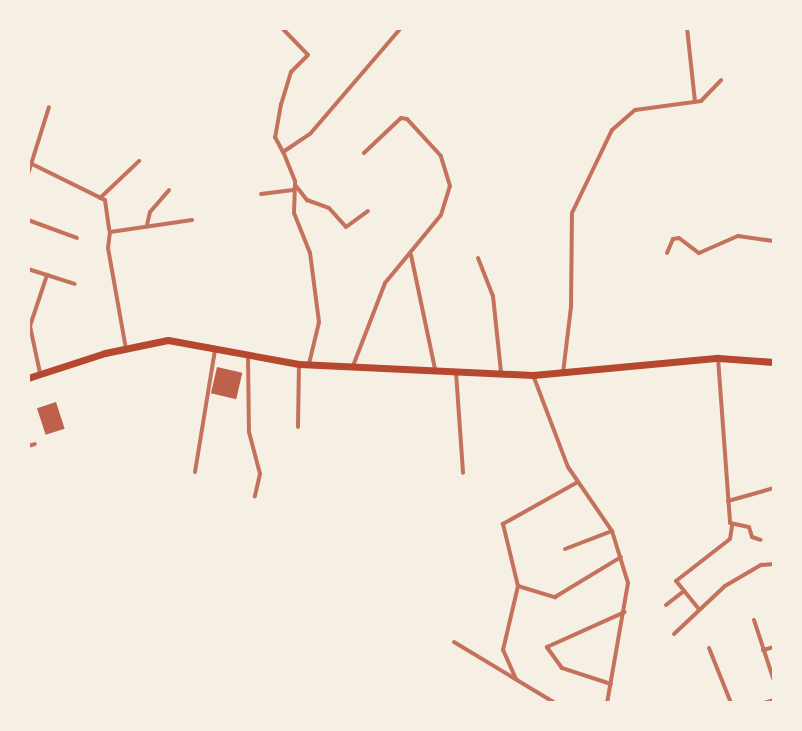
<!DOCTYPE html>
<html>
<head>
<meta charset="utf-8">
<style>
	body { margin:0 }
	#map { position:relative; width:802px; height:731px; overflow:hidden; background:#f6efe4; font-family:"IBM Plex Sans",sans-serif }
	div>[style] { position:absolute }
	.building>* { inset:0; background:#bf614a; transform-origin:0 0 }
	.minor>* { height:4px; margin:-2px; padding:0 2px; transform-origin:2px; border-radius:2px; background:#c5725c }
	.trunk>* { height:7px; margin:-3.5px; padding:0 3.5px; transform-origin:3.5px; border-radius:3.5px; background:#b5482f }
	span { translate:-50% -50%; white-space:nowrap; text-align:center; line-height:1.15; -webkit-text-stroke:7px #f6efe4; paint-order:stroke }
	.frame { position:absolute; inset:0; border:30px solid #f6efe4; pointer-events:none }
</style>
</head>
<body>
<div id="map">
	<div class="building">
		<div style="left:217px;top:367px;width:26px;height:27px;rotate:13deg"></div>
		<div style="left:56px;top:402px;width:28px;height:20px;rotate:72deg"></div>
	</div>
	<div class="minor">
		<div style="left:282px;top:28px;width:37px;rotate:46deg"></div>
		<div style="left:308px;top:55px;width:24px;rotate:135deg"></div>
		<div style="left:291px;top:72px;width:34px;rotate:107deg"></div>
		<div style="left:281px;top:104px;width:34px;rotate:100deg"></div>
		<div style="left:275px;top:137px;width:17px;rotate:62deg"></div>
		<div style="left:687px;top:28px;width:74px;rotate:83.8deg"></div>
		<div style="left:32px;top:164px;width:81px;rotate:26.3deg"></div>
		<div style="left:105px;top:200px;width:30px;rotate:82deg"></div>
		<div style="left:28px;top:174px;width:70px;rotate:-72.6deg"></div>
		<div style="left:296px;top:186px;width:18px;rotate:52deg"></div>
		<div style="left:307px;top:200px;width:23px;rotate:20deg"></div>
		<div style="left:329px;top:208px;width:25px;rotate:48deg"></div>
		<div style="left:346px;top:227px;width:27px;rotate:-36deg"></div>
		<div style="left:261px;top:194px;width:34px;rotate:-7deg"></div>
		<div style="left:100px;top:198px;width:54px;rotate:-43.5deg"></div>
		<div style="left:28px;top:220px;width:52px;rotate:20.2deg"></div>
		<div style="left:147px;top:225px;width:13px;rotate:-77deg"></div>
		<div style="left:150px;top:212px;width:29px;rotate:-49deg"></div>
		<div style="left:667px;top:253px;width:15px;rotate:-67deg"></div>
		<div style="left:673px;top:239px;width:6px;rotate:-9deg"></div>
		<div style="left:679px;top:238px;width:25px;rotate:37deg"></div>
		<div style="left:699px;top:253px;width:43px;rotate:-23.6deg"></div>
		<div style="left:738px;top:236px;width:36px;rotate:8deg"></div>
		<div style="left:411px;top:255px;width:116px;rotate:78.1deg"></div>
		<div style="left:478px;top:258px;width:41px;rotate:68.5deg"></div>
		<div style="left:493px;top:296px;width:76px;rotate:84deg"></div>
		<div style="left:28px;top:269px;width:49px;rotate:17.7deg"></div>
		<div style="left:126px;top:349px;width:103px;rotate:-100.1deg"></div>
		<div style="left:108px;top:248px;width:16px;rotate:-83deg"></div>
		<div style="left:110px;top:232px;width:83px;rotate:-8.3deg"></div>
		<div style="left:248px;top:355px;width:77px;rotate:89.3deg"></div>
		<div style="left:249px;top:432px;width:43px;rotate:75.3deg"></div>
		<div style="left:260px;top:474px;width:23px;rotate:103deg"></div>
		<div style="left:718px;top:358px;width:165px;rotate:85.8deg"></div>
		<div style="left:730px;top:523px;width:19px;rotate:12deg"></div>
		<div style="left:749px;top:527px;width:10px;rotate:73deg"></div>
		<div style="left:752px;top:537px;width:9px;rotate:18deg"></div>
		<div style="left:309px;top:364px;width:43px;rotate:-76.6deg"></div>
		<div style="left:319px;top:322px;width:70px;rotate:-97.4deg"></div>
		<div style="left:310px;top:253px;width:43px;rotate:-111.8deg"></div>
		<div style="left:294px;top:213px;width:32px;rotate:-88deg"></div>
		<div style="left:295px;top:181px;width:31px;rotate:-112deg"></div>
		<div style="left:283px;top:152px;width:32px;rotate:-34deg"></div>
		<div style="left:310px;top:134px;width:140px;rotate:-49.4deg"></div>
		<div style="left:353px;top:366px;width:89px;rotate:-68.9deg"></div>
		<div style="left:385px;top:283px;width:88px;rotate:-50.5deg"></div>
		<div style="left:441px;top:215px;width:30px;rotate:-73deg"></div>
		<div style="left:450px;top:186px;width:31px;rotate:-107deg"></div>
		<div style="left:441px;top:156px;width:50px;rotate:-132.6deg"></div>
		<div style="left:407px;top:119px;width:6px;rotate:-171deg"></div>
		<div style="left:401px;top:118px;width:51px;rotate:136.6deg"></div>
		<div style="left:456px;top:372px;width:101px;rotate:86deg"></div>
		<div style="left:40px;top:373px;width:48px;rotate:-102deg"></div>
		<div style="left:30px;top:326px;width:54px;rotate:-71.6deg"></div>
		<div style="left:563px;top:373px;width:66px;rotate:-83.1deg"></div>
		<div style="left:571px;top:307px;width:94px;rotate:-89.4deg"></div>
		<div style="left:572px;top:213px;width:92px;rotate:-64.3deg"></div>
		<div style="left:612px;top:130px;width:30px;rotate:-41deg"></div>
		<div style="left:635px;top:110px;width:67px;rotate:-7.8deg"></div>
		<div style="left:701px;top:101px;width:29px;rotate:-46deg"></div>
		<div style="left:533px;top:375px;width:98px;rotate:69.2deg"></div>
		<div style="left:568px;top:467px;width:78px;rotate:55.5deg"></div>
		<div style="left:612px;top:531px;width:54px;rotate:72.9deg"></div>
		<div style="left:628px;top:583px;width:122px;rotate:99.9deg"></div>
		<div style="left:298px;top:427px;width:63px;rotate:-89.1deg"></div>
		<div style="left:28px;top:446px;width:7px;rotate:-16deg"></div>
		<div style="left:195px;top:472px;width:124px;rotate:-80.7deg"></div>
		<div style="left:576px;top:483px;width:84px;rotate:150.7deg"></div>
		<div style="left:503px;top:524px;width:64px;rotate:76.4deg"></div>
		<div style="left:518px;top:586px;width:39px;rotate:17deg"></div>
		<div style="left:555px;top:597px;width:77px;rotate:-31.2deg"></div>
		<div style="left:728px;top:501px;width:48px;rotate:-15.8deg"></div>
		<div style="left:565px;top:549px;width:50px;rotate:-21deg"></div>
		<div style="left:666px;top:605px;width:23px;rotate:-38deg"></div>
		<div style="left:698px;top:608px;width:35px;rotate:-129deg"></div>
		<div style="left:676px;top:581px;width:68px;rotate:-37.9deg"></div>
		<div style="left:730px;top:539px;width:13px;rotate:-81deg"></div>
		<div style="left:754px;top:620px;width:64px;rotate:71.8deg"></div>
		<div style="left:674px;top:634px;width:70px;rotate:-43.3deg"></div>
		<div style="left:725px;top:586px;width:42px;rotate:-30.3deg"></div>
		<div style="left:761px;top:565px;width:13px;rotate:-4deg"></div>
		<div style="left:454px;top:642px;width:118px;rotate:31.1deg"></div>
		<div style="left:709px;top:648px;width:59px;rotate:68.2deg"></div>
		<div style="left:763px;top:650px;width:11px;rotate:-15deg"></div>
		<div style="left:516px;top:679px;width:32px;rotate:-114deg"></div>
		<div style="left:503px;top:650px;width:66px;rotate:-76.8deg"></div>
		<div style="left:611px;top:684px;width:52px;rotate:-161.9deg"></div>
		<div style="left:562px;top:668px;width:26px;rotate:-126deg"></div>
		<div style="left:547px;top:647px;width:85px;rotate:-24.2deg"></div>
		<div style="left:764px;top:703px;width:10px;rotate:-17deg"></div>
	</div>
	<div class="trunk">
		<div style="left:28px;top:378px;width:81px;rotate:-18deg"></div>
		<div style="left:105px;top:353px;width:64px;rotate:-11.7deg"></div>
		<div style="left:168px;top:340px;width:133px;rotate:10.4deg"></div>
		<div style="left:299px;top:364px;width:234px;rotate:2.7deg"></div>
		<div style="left:533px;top:375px;width:186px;rotate:-5.3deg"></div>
		<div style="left:718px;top:358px;width:56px;rotate:4.1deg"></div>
	</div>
	<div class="frame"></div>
</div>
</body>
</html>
